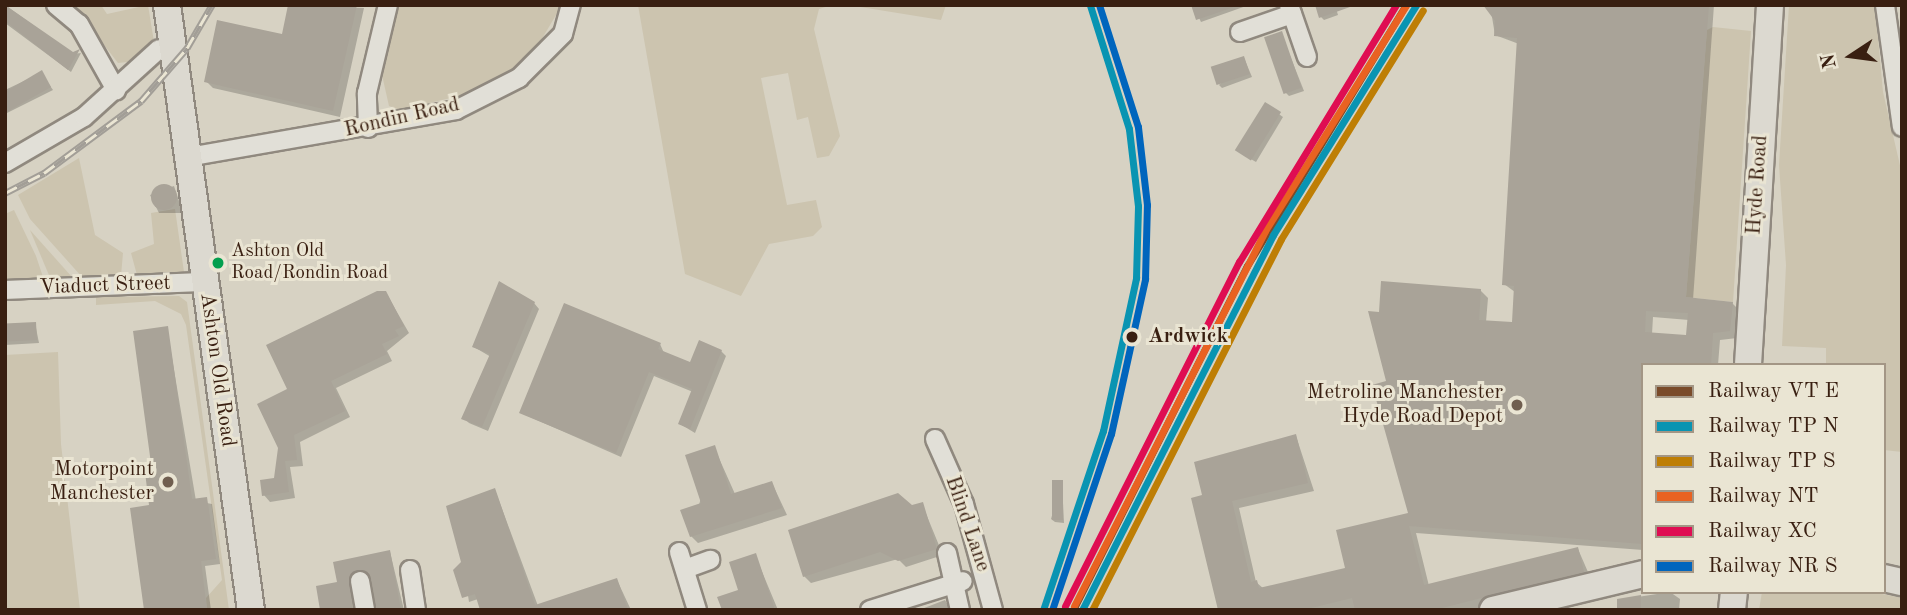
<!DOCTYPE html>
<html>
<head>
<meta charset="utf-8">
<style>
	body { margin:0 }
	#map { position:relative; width:1907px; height:615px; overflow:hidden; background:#d7d2c3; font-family:"Old Standard TT",serif }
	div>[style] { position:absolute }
	.green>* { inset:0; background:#ccc4af }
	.shadow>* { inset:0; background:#0003 }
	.building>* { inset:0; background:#a9a398; transform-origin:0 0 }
	.round { border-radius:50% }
	.roads { filter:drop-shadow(2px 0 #90897f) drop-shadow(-2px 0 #90897f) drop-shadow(0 2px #90897f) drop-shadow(0 -2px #90897f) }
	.minor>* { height:18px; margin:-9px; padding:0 9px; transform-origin:9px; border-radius:9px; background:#e1dfd7 }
	.highway>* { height:26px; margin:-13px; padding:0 13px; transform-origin:13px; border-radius:13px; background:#dcd9d0 }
	.rail>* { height:7px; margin-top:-3.5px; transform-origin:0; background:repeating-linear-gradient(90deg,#eae5d3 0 13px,#a29e97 0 26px); box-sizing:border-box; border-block:2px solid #a29e97 }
	.rail-1>* { height:7px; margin:-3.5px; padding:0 3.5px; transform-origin:3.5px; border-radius:3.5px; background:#7a4b2a }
	.rail-2>* { height:7px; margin:-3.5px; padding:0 3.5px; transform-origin:3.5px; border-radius:3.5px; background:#0994b2 }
	.rail-3>* { height:7px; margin:-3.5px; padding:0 3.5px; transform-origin:3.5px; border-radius:3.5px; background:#be7e05 }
	.rail-4>* { height:7px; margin:-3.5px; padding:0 3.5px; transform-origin:3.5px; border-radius:3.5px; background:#e96221 }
	.rail-5>* { height:7px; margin:-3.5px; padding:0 3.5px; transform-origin:3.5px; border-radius:3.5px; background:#df0d52 }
	.rail-6>* { height:7px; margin:-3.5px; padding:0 3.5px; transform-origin:3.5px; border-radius:3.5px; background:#0065bd }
	.dots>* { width:19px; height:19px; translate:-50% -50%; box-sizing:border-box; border:4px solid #eae5d3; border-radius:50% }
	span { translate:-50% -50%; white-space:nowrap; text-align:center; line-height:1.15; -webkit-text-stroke:6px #eae5d3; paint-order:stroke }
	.bus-label { font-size:19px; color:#391f11 }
	.left { translate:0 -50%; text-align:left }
	.street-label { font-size:21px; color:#391f11 }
	.stop-label { font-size:21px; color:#391f11; font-weight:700 }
	.poi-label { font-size:21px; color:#391f11 }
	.right { translate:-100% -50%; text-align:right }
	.frame { position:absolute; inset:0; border:7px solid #391f11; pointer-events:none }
	.legend { position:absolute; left:1641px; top:363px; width:245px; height:231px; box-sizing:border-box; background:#eae5d3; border:2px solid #a39685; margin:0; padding:9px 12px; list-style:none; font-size:21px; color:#391f11 }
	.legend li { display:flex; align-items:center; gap:14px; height:35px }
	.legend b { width:35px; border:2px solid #a39685 }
	.north { position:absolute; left:1816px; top:21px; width:70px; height:70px; -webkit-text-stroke:5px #eae5d3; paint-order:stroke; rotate:257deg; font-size:19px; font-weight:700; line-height:28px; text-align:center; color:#391f11 }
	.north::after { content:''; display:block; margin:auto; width:24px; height:32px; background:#391f11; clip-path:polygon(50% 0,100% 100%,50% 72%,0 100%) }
</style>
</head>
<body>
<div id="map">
	<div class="green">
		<div style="clip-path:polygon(73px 5px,101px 5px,107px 14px,148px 5px,154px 42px,136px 61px,118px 63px)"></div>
		<div style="clip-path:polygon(396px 5px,562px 5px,534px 52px,514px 69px,480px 91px,400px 110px,389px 106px,382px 75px)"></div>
		<div style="clip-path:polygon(638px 5px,832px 5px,819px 9px,814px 29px,840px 136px,829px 156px,817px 158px,808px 117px,797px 120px,788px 73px,761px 78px,787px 205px,816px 200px,822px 227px,813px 236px,769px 244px,741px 296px,685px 274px)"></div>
		<div style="clip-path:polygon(848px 5px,946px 5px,941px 20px)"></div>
		<div style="clip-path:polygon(1789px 5px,1875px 5px,1883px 92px,1902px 174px,1902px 452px,1884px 450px,1884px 365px,1826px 365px,1826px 348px,1782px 346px,1786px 265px,1779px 165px)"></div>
		<div style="clip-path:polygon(1713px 27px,1751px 31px,1733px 302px,1686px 297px,1707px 30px)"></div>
		<div style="clip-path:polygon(79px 158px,95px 235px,123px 253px,121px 276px,82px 277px,30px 219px,18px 195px)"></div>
		<div style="clip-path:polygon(175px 209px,184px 272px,137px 275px,131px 253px,154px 244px,151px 213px)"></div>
		<div style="clip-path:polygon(14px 210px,36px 256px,44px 280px,5px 283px,5px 214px)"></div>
		<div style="clip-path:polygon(30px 230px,72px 277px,70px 279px,51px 280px)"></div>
		<div style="clip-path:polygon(179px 296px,187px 302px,229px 610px,207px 610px,206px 598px,222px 580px,186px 325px,181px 314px,155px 301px,96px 305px,96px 297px)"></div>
		<div style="clip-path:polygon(58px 352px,61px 444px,80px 610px,5px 610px,5px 355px)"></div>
		<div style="clip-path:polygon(1762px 592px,1872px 592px,1902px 598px,1902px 610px,1759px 610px)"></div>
	</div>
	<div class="shadow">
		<div style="clip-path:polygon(5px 5px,73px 54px,81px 53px,71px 72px,5px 23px)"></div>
		<div style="clip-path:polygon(290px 5px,364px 8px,340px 117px,213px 88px,206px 81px,283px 36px)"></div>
		<div style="clip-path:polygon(1193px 5px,1249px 5px,1201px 22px)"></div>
		<div style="clip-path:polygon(1335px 5px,1338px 15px,1324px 20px,1321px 17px)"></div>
		<div style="clip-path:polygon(evenodd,1490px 5px,1714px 5px,1693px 300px,1732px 303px,1740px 311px,1737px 338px,1720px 340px,1718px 365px,1643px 365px,1643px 550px,1416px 533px,1429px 586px,1578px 549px,1591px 579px,1474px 610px,1219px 610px,1204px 497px,1296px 436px,1314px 491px,1239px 508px,1256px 582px,1264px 589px,1347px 569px,1410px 515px,1380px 314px,1480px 290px,1488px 298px,1486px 322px,1513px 324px,1515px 292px,1504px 284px,1519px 44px,1495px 35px,1490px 5px,1653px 317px,1689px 320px,1688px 337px,1652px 334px,1653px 317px)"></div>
		<div style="clip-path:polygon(1281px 33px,1304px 91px,1289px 96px,1286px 93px)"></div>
		<div style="clip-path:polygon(1244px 58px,1252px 77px,1222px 88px,1219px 85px)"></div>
		<div style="clip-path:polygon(41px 73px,53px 90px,5px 114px,5px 90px)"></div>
		<div style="clip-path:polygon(1266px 105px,1283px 117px,1256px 162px,1242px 154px)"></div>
		<div style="clip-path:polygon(174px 186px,183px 213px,159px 213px,150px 195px)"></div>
		<div style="clip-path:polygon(386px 293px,409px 333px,387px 351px,392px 361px,336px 388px,350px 417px,300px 442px,303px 466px,290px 467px,295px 498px,270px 502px,264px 495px,275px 480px,290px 390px)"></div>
		<div style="clip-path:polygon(534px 303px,539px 309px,488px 431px,469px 423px,464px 418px,491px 357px,474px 347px)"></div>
		<div style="clip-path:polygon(35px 323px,39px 343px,5px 345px,5px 326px)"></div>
		<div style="clip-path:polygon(167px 328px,196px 501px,212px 504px,220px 564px,205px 566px,211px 610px,146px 610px)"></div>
		<div style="clip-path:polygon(660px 344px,664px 353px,691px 364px,721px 351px,726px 356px,695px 433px,680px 424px,693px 392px,654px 376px,621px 457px,521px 413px)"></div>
		<div style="clip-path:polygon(714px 447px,735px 494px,772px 483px,787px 515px,698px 543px,691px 536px)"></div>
		<div style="clip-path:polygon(1062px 482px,1064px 523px,1055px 522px,1051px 519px)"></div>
		<div style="clip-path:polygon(495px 490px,538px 606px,617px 580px,631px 610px,482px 610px,478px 599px,469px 602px,463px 563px)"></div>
		<div style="clip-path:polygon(922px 504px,943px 555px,906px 567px,898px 559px,811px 583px,804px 576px)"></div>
		<div style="clip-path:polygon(390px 552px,404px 610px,377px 610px,371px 577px,363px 574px,357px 610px,322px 610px,339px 584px,335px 563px)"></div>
		<div style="clip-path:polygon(755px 555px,778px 610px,723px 610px,740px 591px)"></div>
		<div style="clip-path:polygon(1670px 592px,1680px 599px,1679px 610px,1618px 610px,1618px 600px)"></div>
		<div style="clip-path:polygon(945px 600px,951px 610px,919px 610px)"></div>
	</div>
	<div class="building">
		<div style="clip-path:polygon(5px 5px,73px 52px,80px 49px,68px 70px,5px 21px)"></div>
		<div style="clip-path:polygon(288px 5px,357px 5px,333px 111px,204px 82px,217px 20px,282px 34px)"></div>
		<div style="clip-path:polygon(1191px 5px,1234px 5px,1234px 7px,1196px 20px)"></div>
		<div style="clip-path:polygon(1315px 5px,1350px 5px,1350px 7px,1319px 18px)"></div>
		<div style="clip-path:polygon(evenodd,1483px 5px,1709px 5px,1686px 297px,1733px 302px,1730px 331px,1713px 333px,1711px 365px,1643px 365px,1643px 544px,1409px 526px,1424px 585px,1578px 547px,1584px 572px,1434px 610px,1355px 610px,1352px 598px,1303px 610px,1218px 610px,1191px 498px,1202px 495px,1194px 462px,1296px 434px,1308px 483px,1232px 501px,1251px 582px,1257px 580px,1259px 588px,1345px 568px,1336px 530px,1408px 513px,1372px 385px,1386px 381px,1368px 311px,1379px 312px,1381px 281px,1481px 289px,1479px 320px,1512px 322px,1514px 286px,1502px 285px,1517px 38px,1494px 36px,1495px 21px,1483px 5px,1646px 311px,1688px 313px,1686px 335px,1645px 332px,1646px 311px)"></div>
		<div style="left:1282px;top:31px;width:60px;height:19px;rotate:71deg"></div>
		<div style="left:1244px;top:56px;width:19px;height:35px;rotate:72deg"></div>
		<div style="clip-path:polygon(42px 70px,51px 87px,5px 113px,5px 92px)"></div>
		<div style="left:1265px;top:102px;width:19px;height:57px;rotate:32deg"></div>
		<div class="round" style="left:151px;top:184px;width:26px;height:26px"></div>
		<div style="clip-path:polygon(499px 281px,535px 302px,482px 427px,461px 419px,490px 354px,472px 347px)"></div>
		<div style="clip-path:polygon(377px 291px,386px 291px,404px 326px,395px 330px,399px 336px,382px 344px,387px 354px,331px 381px,345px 411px,294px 435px,297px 460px,285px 461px,289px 492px,262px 496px,260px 480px,274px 478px,278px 448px,257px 404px,287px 389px,266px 345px)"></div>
		<div style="clip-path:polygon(564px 303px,661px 343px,658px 349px,690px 362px,699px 340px,722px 350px,690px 429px,678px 424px,692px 389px,649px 372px,616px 453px,519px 413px)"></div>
		<div style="left:36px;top:322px;width:18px;height:31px;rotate:87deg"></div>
		<div style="clip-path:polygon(168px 326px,192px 499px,207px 497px,216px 559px,201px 561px,207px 610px,144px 610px,130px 508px,149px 505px,145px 472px,152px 471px,133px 331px)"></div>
		<div style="clip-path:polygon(715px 445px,731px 494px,772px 481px,782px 508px,690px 537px,680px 510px,701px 503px,685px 455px)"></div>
		<div style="left:1052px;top:480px;width:11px;height:40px"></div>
		<div style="clip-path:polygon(495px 488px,535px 605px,617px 578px,628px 610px,480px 610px,475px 594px,462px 598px,453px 570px,461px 562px,446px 506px)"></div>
		<div style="clip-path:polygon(898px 493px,912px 505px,923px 502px,937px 549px,898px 561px,880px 552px,803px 577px,788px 530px)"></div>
		<div style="clip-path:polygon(390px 550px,401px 610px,376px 610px,371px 578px,359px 570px,349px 578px,353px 610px,320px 610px,316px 586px,337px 582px,333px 562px)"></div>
		<div style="clip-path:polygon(756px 553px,775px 610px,722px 610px,717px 597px,738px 590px,729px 562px)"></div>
		<div style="clip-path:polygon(1641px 595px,1641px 610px,1617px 610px,1617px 599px)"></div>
	</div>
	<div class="roads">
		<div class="minor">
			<div style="left:56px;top:5px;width:30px;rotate:40deg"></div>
			<div style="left:79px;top:24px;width:76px;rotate:60.7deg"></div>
			<div style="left:1289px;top:5px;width:55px;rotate:70.9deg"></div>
			<div style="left:1885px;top:5px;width:123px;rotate:82.1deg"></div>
			<div style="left:1240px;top:32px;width:55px;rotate:-19.1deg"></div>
			<div style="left:368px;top:128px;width:35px;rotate:-92deg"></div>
			<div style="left:367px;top:93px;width:90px;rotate:-76.6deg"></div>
			<div style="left:188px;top:157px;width:272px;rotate:-9.9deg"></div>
			<div style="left:456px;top:110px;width:71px;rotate:-26.9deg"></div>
			<div style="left:519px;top:78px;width:62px;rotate:-45deg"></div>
			<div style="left:563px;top:34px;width:30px;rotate:-75deg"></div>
			<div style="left:5px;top:163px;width:91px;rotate:-30.2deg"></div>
			<div style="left:84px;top:117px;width:101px;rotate:-42.2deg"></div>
			<div style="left:5px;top:290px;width:200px;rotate:-2.3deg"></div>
			<div style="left:935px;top:439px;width:71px;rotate:66deg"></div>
			<div style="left:964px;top:504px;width:110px;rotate:74.7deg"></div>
			<div style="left:679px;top:552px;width:61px;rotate:72.8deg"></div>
			<div style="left:947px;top:553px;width:58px;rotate:77.2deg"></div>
			<div style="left:685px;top:569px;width:27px;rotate:-20deg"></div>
			<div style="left:410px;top:570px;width:40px;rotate:81.5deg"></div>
			<div style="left:360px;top:581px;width:29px;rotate:80deg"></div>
			<div style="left:870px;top:610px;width:97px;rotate:-17.3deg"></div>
		</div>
		<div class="highway">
			<div style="left:167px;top:5px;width:611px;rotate:82.1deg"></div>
			<div style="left:1748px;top:365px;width:361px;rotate:-86.5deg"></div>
			<div style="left:1884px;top:578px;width:18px;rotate:13deg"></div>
			<div style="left:1493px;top:610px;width:154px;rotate:-13.5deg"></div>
			<div style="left:1732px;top:610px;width:18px;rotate:-84deg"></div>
		</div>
	</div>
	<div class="rail">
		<div style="left:5px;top:193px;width:44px;rotate:-27.1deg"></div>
		<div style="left:44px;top:173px;width:121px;rotate:-36.6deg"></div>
		<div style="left:141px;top:101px;width:70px;rotate:-49deg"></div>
		<div style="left:187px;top:48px;width:50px;rotate:-59.8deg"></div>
	</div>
	<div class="rail-1">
		<div style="left:1073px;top:610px;width:386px;rotate:-63.2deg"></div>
		<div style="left:1247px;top:266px;width:306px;rotate:-58.7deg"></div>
	</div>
	<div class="rail-2">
		<div style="left:1043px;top:610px;width:189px;rotate:-71.5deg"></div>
		<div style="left:1103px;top:431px;width:157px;rotate:-77.8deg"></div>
		<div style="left:1136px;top:278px;width:72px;rotate:-88.4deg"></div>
		<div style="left:1138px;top:206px;width:78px;rotate:-96.7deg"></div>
		<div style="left:1129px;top:129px;width:130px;rotate:-107.5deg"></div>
		<div style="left:1082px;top:610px;width:421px;rotate:-63deg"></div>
		<div style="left:1273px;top:235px;width:271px;rotate:-58.1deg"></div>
	</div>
	<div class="rail-3">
		<div style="left:1092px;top:610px;width:416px;rotate:-63deg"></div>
		<div style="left:1281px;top:239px;width:269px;rotate:-58.2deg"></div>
	</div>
	<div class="rail-4">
		<div style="left:1074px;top:606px;width:421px;rotate:-63deg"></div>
		<div style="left:1265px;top:231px;width:266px;rotate:-58deg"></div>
	</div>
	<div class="rail-5">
		<div style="left:1065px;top:606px;width:386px;rotate:-63.2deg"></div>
		<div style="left:1239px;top:262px;width:301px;rotate:-58.6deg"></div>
	</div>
	<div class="rail-6">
		<div style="left:1052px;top:610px;width:186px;rotate:-71.5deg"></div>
		<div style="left:1111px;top:434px;width:159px;rotate:-77.6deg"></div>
		<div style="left:1145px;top:279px;width:74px;rotate:-88.5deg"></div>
		<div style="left:1147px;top:205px;width:79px;rotate:-96.6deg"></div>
		<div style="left:1138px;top:127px;width:128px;rotate:-107.7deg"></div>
	</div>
	<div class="dots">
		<div style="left:218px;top:263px;background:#039f4e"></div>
		<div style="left:1132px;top:337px;background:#391f11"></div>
		<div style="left:1517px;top:405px;background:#705e4f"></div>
		<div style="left:168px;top:482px;background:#705e4f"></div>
	</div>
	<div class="bus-label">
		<span class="left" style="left:231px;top:263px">Ashton Old<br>Road/Rondin Road</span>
	</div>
	<div class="street-label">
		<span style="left:402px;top:118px;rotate:-13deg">Rondin Road</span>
		<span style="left:1758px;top:185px;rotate:-86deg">Hyde Road</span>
		<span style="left:105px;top:286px;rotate:-2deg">Viaduct Street</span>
		<span style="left:217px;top:370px;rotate:82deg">Ashton Old Road</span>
		<span style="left:967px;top:524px;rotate:71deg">Blind Lane</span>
	</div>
	<div class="stop-label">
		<span class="left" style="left:1148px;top:337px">Ardwick</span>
	</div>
	<div class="poi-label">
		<span class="right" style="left:1503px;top:405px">Metroline Manchester<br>Hyde Road Depot</span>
		<span class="right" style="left:154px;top:482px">Motorpoint<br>Manchester</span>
	</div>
	<div class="frame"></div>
	<ul class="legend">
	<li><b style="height:9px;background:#7a4b2a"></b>Railway VT E</li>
	<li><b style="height:9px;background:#0994b2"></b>Railway TP N</li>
	<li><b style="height:9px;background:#be7e05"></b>Railway TP S</li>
	<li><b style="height:9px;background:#e96221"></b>Railway NT</li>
	<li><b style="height:9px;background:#df0d52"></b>Railway XC</li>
	<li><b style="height:9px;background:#0065bd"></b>Railway NR S</li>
	</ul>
	<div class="north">N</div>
</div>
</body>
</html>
